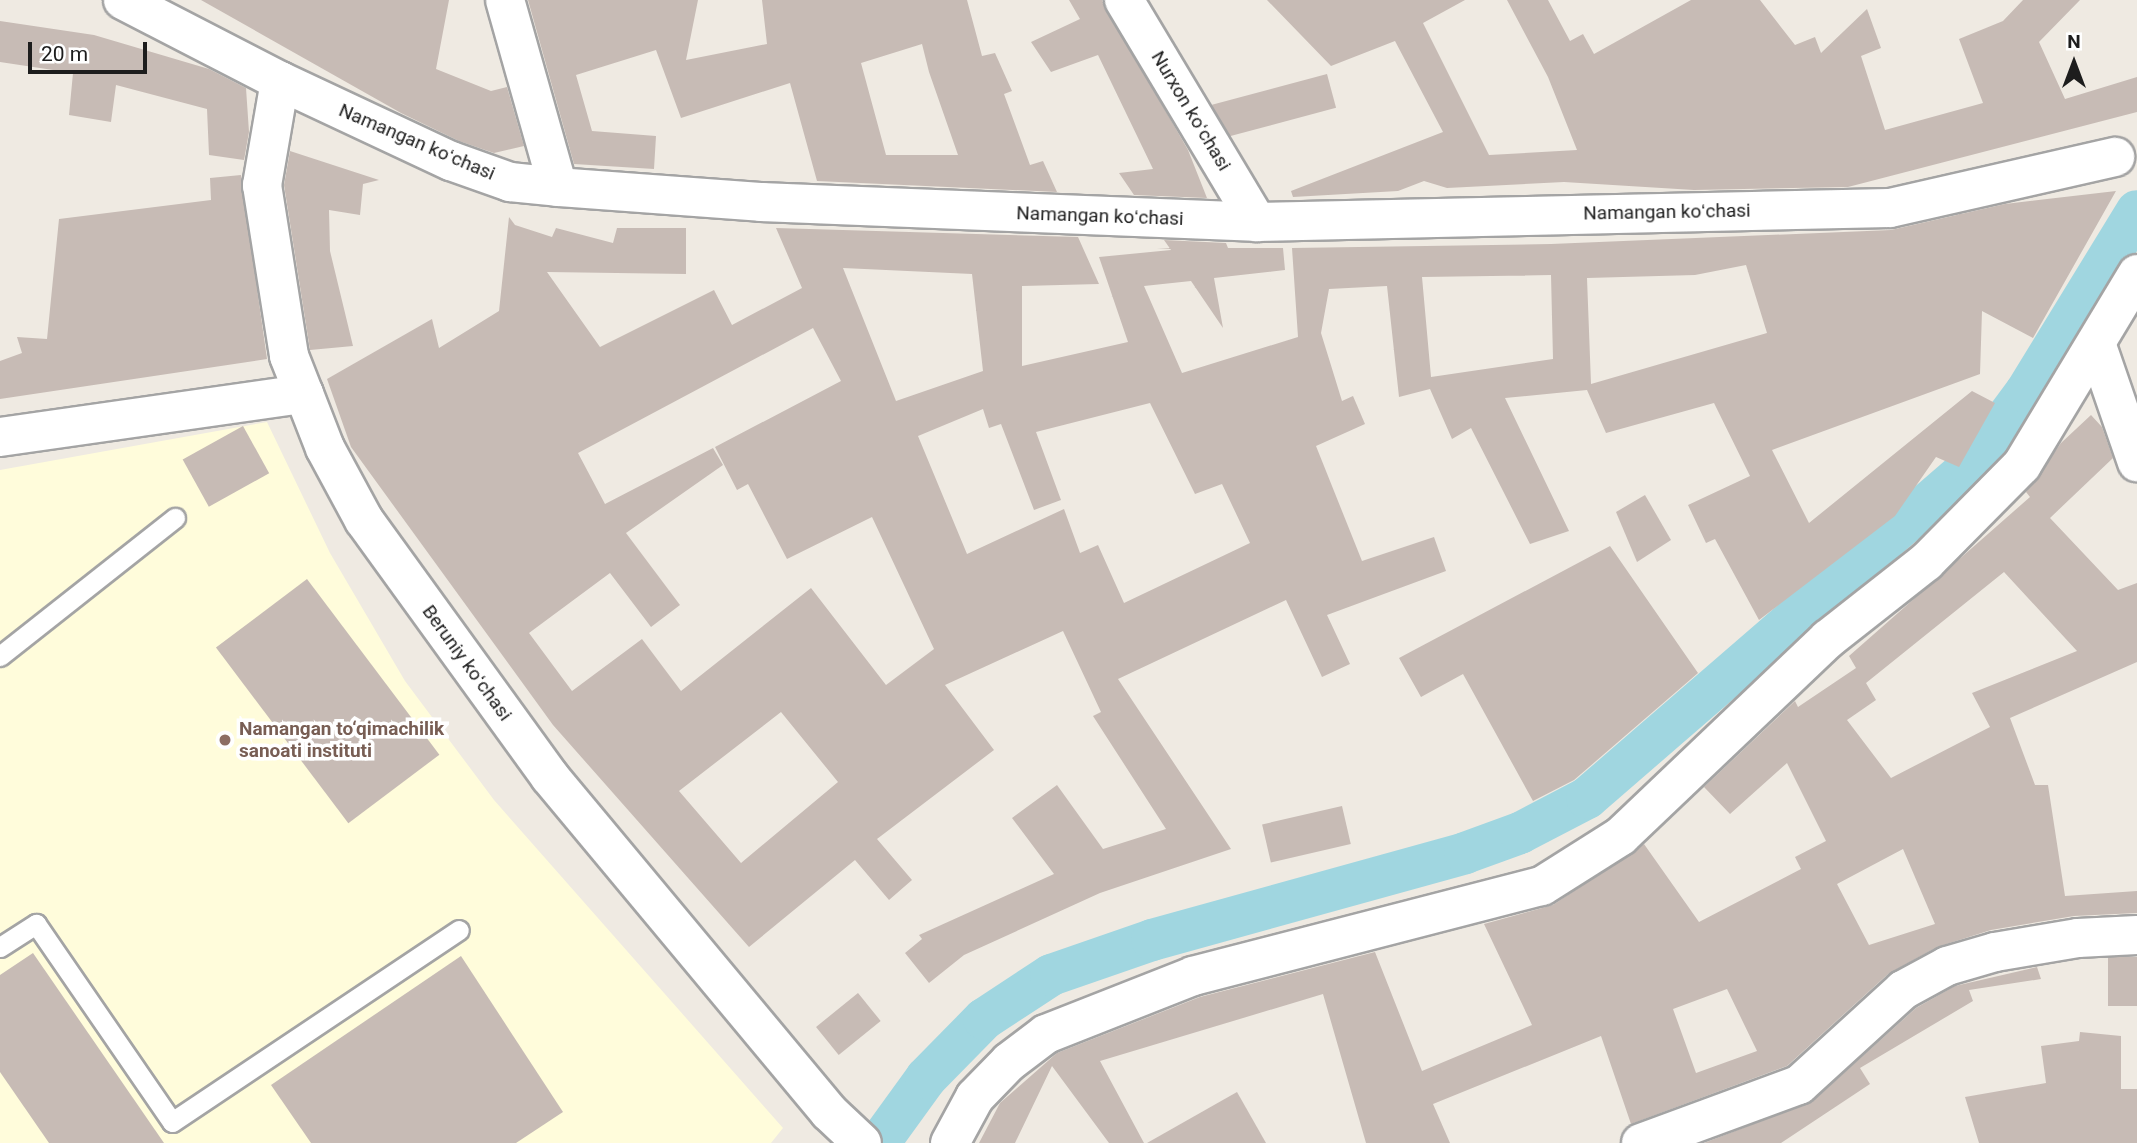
<!DOCTYPE html>
<html>
<head>
<meta charset="utf-8">
<style>
	body { margin:0 }
	#map { position:relative; width:2137px; height:1143px; overflow:hidden; background:#efeae2; font-family:Roboto,sans-serif }
	div>[style] { position:absolute }
	.education>* { inset:0; background:#fffcdb }
	.canal>* { height:42px; margin:-21px; padding:0 21px; transform-origin:21px; border-radius:21px; background:#a0d6e0 }
	.building>* { inset:0; background:#c7bbb5; transform-origin:0 0 }
	.roads { filter:drop-shadow(2px 0 #a4a4a4) drop-shadow(-2px 0 #a4a4a4) drop-shadow(0 2px #a4a4a4) drop-shadow(0 -2px #a4a4a4) }
	.lane>* { height:19px; margin:-9.5px; padding:0 9.5px; transform-origin:9.5px; border-radius:9.5px; background:#fff }
	.street>* { height:38px; margin:-19px; padding:0 19px; transform-origin:19px; border-radius:19px; background:#fff }
	.dots>* { width:19px; height:19px; translate:-50% -50%; box-sizing:border-box; border:4px solid #fff; border-radius:50% }
	span { translate:-50% -50%; white-space:nowrap; text-align:center; line-height:1.15; -webkit-text-stroke:7px #fff; paint-order:stroke }
	.street-label { font-size:19px; color:#1d1d1d }
	.education-label { font-size:19px; color:#785e54; font-weight:700 }
	.left { translate:0 -50%; text-align:left }
	.north { position:absolute; left:2039px; top:28px; width:70px; height:70px; -webkit-text-stroke:5px #fff; paint-order:stroke; rotate:0deg; font-size:19px; font-weight:700; line-height:28px; text-align:center; color:#1d1d1d }
	.north::after { content:''; display:block; margin:auto; width:24px; height:32px; background:#1d1d1d; clip-path:polygon(50% 0,100% 100%,50% 72%,0 100%) }
	.scale { position:absolute; left:28px; top:42px; width:119px; height:32px; box-sizing:border-box; border:4px solid #1d1d1d; border-top:0; padding-left:9px; font-size:21px; line-height:24px; white-space:nowrap; color:#1d1d1d; -webkit-text-stroke:5px #fff; paint-order:stroke }
</style>
</head>
<body>
<div id="map">
	<div class="education">
		<div style="clip-path:polygon(267px 422px,330px 553px,405px 681px,494px 800px,783px 1128px,771px 1143px,0 1143px,0 470px)"></div>
	</div>
	<div class="canal">
		<div style="left:879px;top:1143px;width:80px;rotate:-54.1deg"></div>
		<div style="left:926px;top:1078px;width:83px;rotate:-45.5deg"></div>
		<div style="left:984px;top:1019px;width:80px;rotate:-33.3deg"></div>
		<div style="left:1051px;top:975px;width:107px;rotate:-19.1deg"></div>
		<div style="left:1152px;top:940px;width:325px;rotate:-15.5deg"></div>
		<div style="left:1465px;top:853px;width:59px;rotate:-20deg"></div>
		<div style="left:1520px;top:833px;width:76px;rotate:-27.6deg"></div>
		<div style="left:1587px;top:798px;width:508px;rotate:-40.85deg"></div>
		<div style="left:1971px;top:466px;width:92px;rotate:-53.4deg"></div>
		<div style="left:2026px;top:392px;width:212px;rotate:-58.5deg"></div>
	</div>
	<div class="building">
		<div style="clip-path:polygon(201px 0,449px 0,436px 69px,491px 91px,507px 87px,524px 146px,494px 153px,459px 141px,401px 113px)"></div>
		<div style="clip-path:polygon(evenodd,528px 0,698px 0,686px 60px,767px 44px,762px 0,967px 0,982px 56px,995px 53px,1012px 91px,1004px 94px,1030px 165px,1043px 161px,1057px 192px,817px 181px,790px 83px,681px 118px,656px 50px,576px 75px,592px 131px,656px 136px,654px 169px,574px 164px,528px 0,922px 44px,929px 72px,958px 155px,886px 155px,861px 63px,922px 44px)"></div>
		<div style="clip-path:polygon(1069px 0,1102px 0,1188px 150px,1207px 198px,1134px 195px,1119px 173px,1153px 169px,1098px 55px,1051px 72px,1031px 42px,1080px 19px)"></div>
		<div style="clip-path:polygon(1267px 0,1465px 0,1423px 23px,1489px 155px,1577px 150px,1548px 77px,1507px 0,1548px 0,1570px 41px,1583px 34px,1594px 54px,1691px 0,1760px 0,1795px 45px,1815px 37px,1821px 53px,1867px 9px,1881px 48px,1861px 56px,1885px 130px,1983px 103px,1959px 39px,2003px 21px,2023px 0,2080px 0,2039px 42px,2065px 99px,2137px 77px,2137px 112px,1848px 187px,1694px 190px,1564px 182px,1447px 188px,1424px 181px,1398px 191px,1293px 197px,1291px 191px,1443px 132px,1395px 41px,1331px 66px)"></div>
		<div style="clip-path:polygon(0 21px,94px 35px,209px 69px,246px 88px,249px 132px,244px 160px,209px 155px,207px 109px,116px 85px,111px 122px,69px 115px,73px 73px,0 62px)"></div>
		<div style="left:1327px;top:74px;width:35px;height:119px;rotate:75deg"></div>
		<div style="clip-path:polygon(290px 151px,379px 180px,363px 184px,360px 215px,329px 210px,330px 251px,353px 346px,310px 350px,284px 185px)"></div>
		<div style="clip-path:polygon(241px 175px,267px 359px,0 399px,0 361px,22px 353px,17px 337px,47px 339px,59px 219px,211px 200px,210px 178px)"></div>
		<div style="clip-path:polygon(evenodd,2116px 191px,2033px 338px,1982px 311px,1980px 374px,1772px 450px,1809px 523px,1972px 391px,1995px 403px,1959px 467px,1936px 457px,1895px 516px,1759px 620px,1715px 539px,1706px 543px,1688px 505px,1750px 476px,1714px 403px,1606px 433px,1587px 390px,1505px 398px,1569px 531px,1530px 544px,1471px 428px,1452px 439px,1430px 389px,1399px 397px,1387px 286px,1329px 289px,1321px 333px,1342px 401px,1353px 396px,1365px 424px,1316px 446px,1362px 561px,1434px 537px,1446px 571px,1327px 615px,1350px 664px,1322px 677px,1286px 600px,1118px 679px,1231px 849px,1100px 893px,964px 955px,929px 983px,905px 953px,922px 939px,919px 935px,1054px 874px,1012px 818px,1057px 785px,1103px 849px,1166px 829px,1093px 716px,1101px 712px,1063px 631px,945px 685px,994px 750px,877px 839px,912px 880px,889px 900px,855px 860px,749px 947px,553px 725px,351px 447px,327px 379px,432px 319px,439px 348px,499px 311px,509px 217px,515px 225px,552px 237px,556px 228px,613px 243px,617px 228px,686px 228px,686px 274px,547px 272px,600px 347px,714px 290px,732px 325px,802px 288px,776px 228px,1078px 237px,1099px 284px,1022px 286px,1022px 366px,1128px 342px,1099px 257px,1171px 250px,1164px 240px,1226px 243px,1228px 248px,1283px 248px,1285px 270px,1214px 278px,1223px 328px,1191px 281px,1144px 286px,1182px 373px,1298px 337px,1292px 248px,1551px 244px,1891px 230px,2005px 204px,2116px 191px,1746px 265px,1767px 333px,1591px 384px,1587px 278px,1695px 275px,1746px 265px,2116px 191px,843px 268px,972px 274px,983px 371px,896px 401px,843px 268px,2116px 191px,1551px 275px,1553px 359px,1431px 377px,1422px 277px,1551px 275px,2116px 191px,813px 328px,841px 381px,715px 447px,737px 490px,748px 484px,787px 559px,872px 517px,934px 649px,886px 685px,811px 588px,681px 691px,642px 639px,572px 691px,529px 633px,610px 573px,651px 627px,680px 605px,626px 533px,723px 465px,713px 448px,605px 504px,578px 453px,813px 328px,2116px 191px,1150px 403px,1195px 494px,1222px 484px,1250px 543px,1124px 603px,1098px 545px,1080px 553px,1064px 509px,967px 554px,918px 436px,983px 409px,989px 428px,1001px 424px,1034px 510px,1061px 500px,1036px 432px,1150px 403px,2116px 191px,781px 712px,838px 782px,741px 863px,679px 791px,781px 712px)"></div>
		<div style="clip-path:polygon(evenodd,2091px 415px,2102px 427px,2113px 458px,2050px 518px,2118px 590px,2137px 583px,2137px 662px,2010px 718px,2035px 785px,2048px 785px,2065px 896px,2137px 891px,2137px 913px,2074px 916px,1991px 930px,1937px 947px,1888px 974px,1787px 1066px,1631px 1124px,1601px 1036px,1433px 1104px,1450px 1143px,1366px 1143px,1323px 994px,1100px 1061px,1144px 1143px,1109px 1143px,1052px 1066px,1015px 1143px,979px 1143px,1000px 1103px,1057px 1053px,1200px 997px,1375px 952px,1422px 1071px,1532px 1025px,1484px 924px,1553px 905px,1644px 844px,1699px 922px,1801px 869px,1795px 857px,1826px 841px,1787px 763px,1730px 814px,1704px 787px,1795px 701px,1798px 707px,1856px 668px,1849px 656px,2030px 497px,2026px 492px,2061px 443px,2091px 415px,2004px 572px,2077px 651px,1972px 693px,1990px 727px,1891px 778px,1847px 720px,1876px 700px,1866px 683px,2004px 572px,2091px 415px,1903px 849px,1935px 924px,1869px 945px,1837px 884px,1903px 849px,2091px 415px,1727px 989px,1757px 1051px,1696px 1073px,1673px 1009px,1727px 989px)"></div>
		<div style="left:243px;top:426px;width:54px;height:69px;rotate:61deg"></div>
		<div style="clip-path:polygon(1645px 495px,1671px 540px,1637px 562px,1616px 512px)"></div>
		<div style="clip-path:polygon(1610px 546px,1698px 673px,1574px 780px,1533px 801px,1463px 674px,1421px 697px,1399px 658px)"></div>
		<div style="left:307px;top:579px;width:220px;height:114px;rotate:53deg"></div>
		<div style="left:1342px;top:806px;width:39px;height:82px;rotate:77deg"></div>
		<div style="clip-path:polygon(33px 953px,164px 1143px,49px 1143px,0 1072px,0 975px)"></div>
		<div style="clip-path:polygon(461px 956px,563px 1112px,516px 1143px,311px 1143px,271px 1085px)"></div>
		<div style="left:2137px;top:957px;width:49px;height:29px;rotate:90deg"></div>
		<div style="clip-path:polygon(2037px 967px,2041px 979px,1969px 990px,1973px 1001px,1860px 1068px,1870px 1084px,1781px 1143px,1704px 1143px,1813px 1101px,1916px 1008px,1955px 986px)"></div>
		<div style="left:858px;top:993px;width:36px;height:54px;rotate:51deg"></div>
		<div style="clip-path:polygon(2080px 1032px,2121px 1036px,2121px 1089px,2137px 1089px,2137px 1143px,1979px 1143px,1965px 1097px,2046px 1083px,2041px 1046px,2079px 1041px)"></div>
		<div style="clip-path:polygon(1237px 1092px,1266px 1143px,1147px 1143px)"></div>
	</div>
	<div class="roads">
		<div class="lane">
			<div style="left:0;top:656px;width:223px;rotate:-38.3deg"></div>
			<div style="left:0;top:947px;width:43px;rotate:-32.6deg"></div>
			<div style="left:36px;top:924px;width:240px;rotate:55.5deg"></div>
			<div style="left:172px;top:1122px;width:345px;rotate:-33.8deg"></div>
		</div>
		<div class="street">
			<div style="left:123px;top:0;width:177px;rotate:27.3deg"></div>
			<div style="left:280px;top:81px;width:189px;rotate:25.1deg"></div>
			<div style="left:451px;top:161px;width:63px;rotate:19.6deg"></div>
			<div style="left:510px;top:182px;width:48px;rotate:5.9deg"></div>
			<div style="left:558px;top:187px;width:204px;rotate:4.2deg"></div>
			<div style="left:761px;top:202px;width:496px;rotate:2.3deg"></div>
			<div style="left:1257px;top:222px;width:633px;rotate:-1.27deg"></div>
			<div style="left:1890px;top:208px;width:231px;rotate:-12.8deg"></div>
			<div style="left:505px;top:0;width:194px;rotate:74.2deg"></div>
			<div style="left:1124px;top:0;width:259px;rotate:59.1deg"></div>
			<div style="left:280px;top:81px;width:106px;rotate:99.8deg"></div>
			<div style="left:262px;top:185px;width:173px;rotate:81deg"></div>
			<div style="left:289px;top:356px;width:41px;rotate:68.5deg"></div>
			<div style="left:2097px;top:346px;width:123px;rotate:71deg"></div>
			<div style="left:0;top:437px;width:307px;rotate:-8.1deg"></div>
			<div style="left:304px;top:394px;width:58px;rotate:68.7deg"></div>
			<div style="left:325px;top:448px;width:82px;rotate:61.6deg"></div>
			<div style="left:364px;top:520px;width:317px;rotate:54.1deg"></div>
			<div style="left:550px;top:777px;width:436px;rotate:50.2deg"></div>
			<div style="left:829px;top:1112px;width:45px;rotate:43.2deg"></div>
			<div style="left:950px;top:1143px;width:52px;rotate:-61.5deg"></div>
			<div style="left:975px;top:1097px;width:49px;rotate:-45.8deg"></div>
			<div style="left:1009px;top:1062px;width:46px;rotate:-37.1deg"></div>
			<div style="left:1046px;top:1034px;width:158px;rotate:-21.5deg"></div>
			<div style="left:1193px;top:976px;width:360px;rotate:-14.5deg"></div>
			<div style="left:1542px;top:886px;width:93px;rotate:-32.3deg"></div>
			<div style="left:1621px;top:836px;width:286px;rotate:-43.6deg"></div>
			<div style="left:1828px;top:639px;width:125px;rotate:-38.2deg"></div>
			<div style="left:1926px;top:562px;width:136px;rotate:-45.3deg"></div>
			<div style="left:2022px;top:465px;width:223px;rotate:-58.9deg"></div>
			<div style="left:1641px;top:1143px;width:168px;rotate:-20.2deg"></div>
			<div style="left:1799px;top:1085px;width:141px;rotate:-42.4deg"></div>
			<div style="left:1903px;top:990px;width:50px;rotate:-28.6deg"></div>
			<div style="left:1947px;top:966px;width:50px;rotate:-16.3deg"></div>
			<div style="left:1995px;top:952px;width:84px;rotate:-9.6deg"></div>
			<div style="left:2078px;top:938px;width:59px;rotate:-2.9deg"></div>
		</div>
	</div>
	<div class="dots">
		<div style="left:225px;top:740px;background:#8d6e63"></div>
	</div>
	<div class="street-label">
		<span style="left:1191px;top:111px;rotate:59deg">Nurxon koʻchasi</span>
		<span style="left:417px;top:142px;rotate:23deg">Namangan koʻchasi</span>
		<span style="left:1667px;top:212px;rotate:-1deg">Namangan koʻchasi</span>
		<span style="left:1100px;top:216px;rotate:2deg">Namangan koʻchasi</span>
		<span style="left:467px;top:663px;rotate:54deg">Beruniy koʻchasi</span>
	</div>
	<div class="education-label">
		<span class="left" style="left:239px;top:740px">Namangan to‘qimachilik<br>sanoati instituti</span>
	</div>
	<div class="north">N</div>
	<div class="scale">20 m</div>
</div>
</body>
</html>
